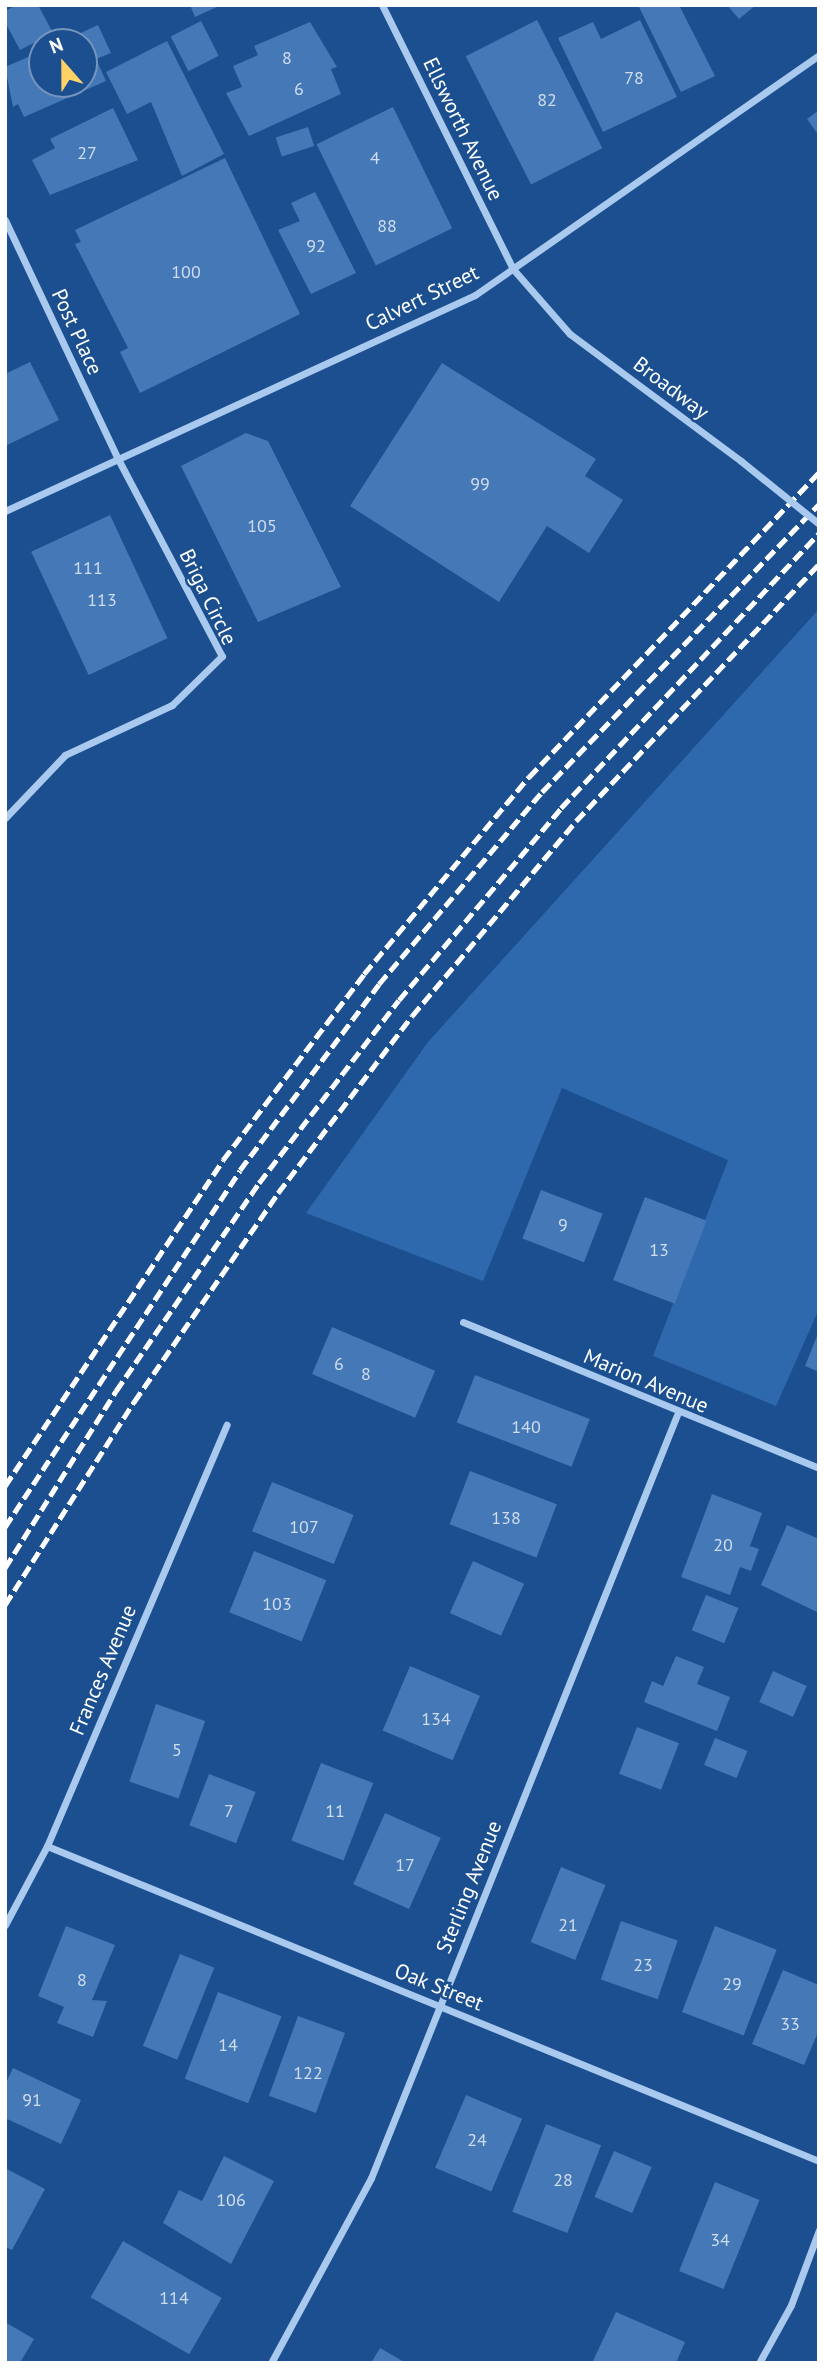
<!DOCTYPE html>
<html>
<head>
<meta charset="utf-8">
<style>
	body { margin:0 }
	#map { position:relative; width:824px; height:2368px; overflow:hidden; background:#1b4f8f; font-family:"PT Sans",sans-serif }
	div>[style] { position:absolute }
	.green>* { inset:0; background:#2e69ad }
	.building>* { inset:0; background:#4478b7; transform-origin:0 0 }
	.street>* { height:7px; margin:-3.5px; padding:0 3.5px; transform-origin:3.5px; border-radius:3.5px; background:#a9c9ee }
	.rail>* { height:5px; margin-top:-2.5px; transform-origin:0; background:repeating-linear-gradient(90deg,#fff 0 12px,transparent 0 17px) }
	.street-bridge>* { height:7px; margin:-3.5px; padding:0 3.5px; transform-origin:3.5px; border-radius:3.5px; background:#a9c9ee }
	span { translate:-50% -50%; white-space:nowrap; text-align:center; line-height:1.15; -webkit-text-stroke:5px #1b4f8f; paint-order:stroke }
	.number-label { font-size:18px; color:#d0dded }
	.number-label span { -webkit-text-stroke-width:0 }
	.street-label { font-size:21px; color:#fff }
	.frame { position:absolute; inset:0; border:7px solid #fff; pointer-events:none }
	.north { position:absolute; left:28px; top:28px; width:70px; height:70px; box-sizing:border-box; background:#1b4f8f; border:2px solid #7695bc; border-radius:50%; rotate:339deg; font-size:19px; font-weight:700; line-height:28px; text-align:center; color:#fff }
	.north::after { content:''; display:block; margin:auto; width:24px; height:32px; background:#ffd166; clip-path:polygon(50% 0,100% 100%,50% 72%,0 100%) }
</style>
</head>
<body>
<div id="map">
	<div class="green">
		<div style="clip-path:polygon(819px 609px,819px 1309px,776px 1406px,653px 1356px,728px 1160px,562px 1088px,483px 1281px,306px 1213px,428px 1042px)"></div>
	</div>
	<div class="building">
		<div style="clip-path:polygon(17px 5px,38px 5px,53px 33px,20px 50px,5px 22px,5px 11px)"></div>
		<div style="clip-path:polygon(190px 5px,221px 5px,195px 17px)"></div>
		<div style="clip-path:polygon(638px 5px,679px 5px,715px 76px,681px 92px)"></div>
		<div style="clip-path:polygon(727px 5px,756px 5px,739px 19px)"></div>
		<div style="left:537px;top:20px;width:144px;height:80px;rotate:63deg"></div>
		<div style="clip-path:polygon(640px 20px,677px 97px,603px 132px,558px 38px,593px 22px,601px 39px)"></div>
		<div style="left:201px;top:21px;width:39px;height:34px;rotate:63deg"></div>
		<div style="clip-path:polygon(310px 22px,337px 67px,331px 69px,341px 94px,249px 136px,226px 93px,242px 87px,233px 66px,258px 55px,254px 46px)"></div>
		<div style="clip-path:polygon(98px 25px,111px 53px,96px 59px,106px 81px,24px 117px,18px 104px,13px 107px,5px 67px,42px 51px,42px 84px,84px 84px,84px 42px,61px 42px)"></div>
		<div style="clip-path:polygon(167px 41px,224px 154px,182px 176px,151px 102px,127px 114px,106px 72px)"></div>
		<div style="left:393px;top:107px;width:135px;height:85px;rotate:64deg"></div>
		<div style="clip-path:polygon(113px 108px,138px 160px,50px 195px,32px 160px,55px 148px,50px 139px)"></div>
		<div style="clip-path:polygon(819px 110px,819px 136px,807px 119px)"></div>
		<div style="left:308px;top:127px;width:20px;height:34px;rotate:72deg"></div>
		<div style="clip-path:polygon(225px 158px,300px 314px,140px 393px,120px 352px,128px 348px,75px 244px,81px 242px,75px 230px)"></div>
		<div style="clip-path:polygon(315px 192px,356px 273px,311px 294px,278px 230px,300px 221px,291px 203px)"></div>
		<div style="clip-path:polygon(30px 362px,59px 420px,5px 446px,5px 374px)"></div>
		<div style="clip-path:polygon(442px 363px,596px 459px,585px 476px,623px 500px,589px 553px,547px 526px,499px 602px,350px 506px)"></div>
		<div style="clip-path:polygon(246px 433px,268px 441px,341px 587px,258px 622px,181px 466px)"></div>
		<div style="left:110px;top:515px;width:136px;height:87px;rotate:65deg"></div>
		<div style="left:541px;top:1190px;width:66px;height:52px;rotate:21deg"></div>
		<div style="left:645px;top:1197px;width:66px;height:89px;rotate:21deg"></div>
		<div style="left:332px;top:1327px;width:112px;height:51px;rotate:23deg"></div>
		<div style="clip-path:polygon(819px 1331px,819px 1372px,805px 1366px)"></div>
		<div style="left:475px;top:1375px;width:123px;height:51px;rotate:21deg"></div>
		<div style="left:470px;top:1471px;width:93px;height:57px;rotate:21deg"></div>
		<div style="left:272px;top:1482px;width:88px;height:53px;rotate:22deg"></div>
		<div style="clip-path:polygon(712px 1494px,762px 1513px,750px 1546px,759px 1549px,751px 1571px,740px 1567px,730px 1595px,681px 1577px)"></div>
		<div style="clip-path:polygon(787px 1525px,819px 1539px,819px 1613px,761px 1585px)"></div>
		<div style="left:254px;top:1551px;width:78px;height:66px;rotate:22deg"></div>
		<div style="left:473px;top:1561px;width:56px;height:57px;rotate:24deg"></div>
		<div style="left:706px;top:1595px;width:35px;height:38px;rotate:22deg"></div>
		<div style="clip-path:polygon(676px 1656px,704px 1667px,697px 1684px,730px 1697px,717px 1731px,644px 1702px,652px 1681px,663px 1686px)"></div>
		<div style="left:410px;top:1666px;width:76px;height:70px;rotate:23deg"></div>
		<div style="left:773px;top:1671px;width:37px;height:34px;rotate:24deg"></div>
		<div style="left:156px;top:1704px;width:52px;height:82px;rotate:19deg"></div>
		<div style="left:637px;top:1727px;width:45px;height:50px;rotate:21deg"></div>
		<div style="left:715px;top:1738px;width:35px;height:29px;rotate:22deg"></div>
		<div style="left:321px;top:1763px;width:56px;height:83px;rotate:21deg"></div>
		<div style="left:209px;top:1774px;width:50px;height:55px;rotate:21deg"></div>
		<div style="left:385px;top:1813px;width:61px;height:78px;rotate:24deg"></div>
		<div style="left:561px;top:1867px;width:48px;height:81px;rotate:22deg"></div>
		<div style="left:621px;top:1921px;width:60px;height:62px;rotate:19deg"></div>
		<div style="clip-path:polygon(66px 1926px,115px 1945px,92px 2000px,107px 2001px,93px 2037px,57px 2023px,64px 2007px,38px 1996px)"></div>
		<div style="left:715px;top:1926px;width:66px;height:92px;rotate:21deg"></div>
		<div style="left:180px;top:1954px;width:37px;height:99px;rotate:22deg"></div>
		<div style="clip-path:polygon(783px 1970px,819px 1985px,819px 2030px,804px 2065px,752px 2044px)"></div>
		<div style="left:218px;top:1992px;width:68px;height:93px;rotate:21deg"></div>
		<div style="left:298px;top:2016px;width:50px;height:85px;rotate:20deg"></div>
		<div style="clip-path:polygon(13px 2068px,81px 2100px,61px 2144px,5px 2118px,5px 2085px)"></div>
		<div style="left:466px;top:2095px;width:61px;height:79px;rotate:23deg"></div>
		<div style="left:546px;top:2124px;width:59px;height:94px;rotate:21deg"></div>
		<div style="left:614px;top:2151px;width:41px;height:50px;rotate:23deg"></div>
		<div style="clip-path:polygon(224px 2156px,274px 2181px,231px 2264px,163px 2223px,179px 2190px,202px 2201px)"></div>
		<div style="clip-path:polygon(5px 2168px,45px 2189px,12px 2250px,5px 2247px)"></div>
		<div style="left:715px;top:2182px;width:48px;height:96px;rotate:22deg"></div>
		<div style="left:123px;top:2241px;width:114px;height:65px;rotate:30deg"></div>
		<div style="clip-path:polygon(616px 2312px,685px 2342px,676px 2363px,592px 2363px)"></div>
		<div style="clip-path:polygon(5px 2322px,34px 2339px,20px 2363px,5px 2363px)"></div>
		<div style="clip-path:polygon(380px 2348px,406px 2363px,371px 2363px)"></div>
	</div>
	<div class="street">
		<div style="left:382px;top:5px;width:295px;rotate:63.6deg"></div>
		<div style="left:513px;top:269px;width:86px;rotate:48.8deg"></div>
		<div style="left:570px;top:334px;width:213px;rotate:36.6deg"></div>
		<div style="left:5px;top:220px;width:264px;rotate:64.7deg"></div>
		<div style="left:118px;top:459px;width:223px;rotate:62.2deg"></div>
		<div style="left:222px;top:656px;width:70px;rotate:135.6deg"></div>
		<div style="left:172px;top:705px;width:118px;rotate:155deg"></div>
		<div style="left:65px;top:755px;width:87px;rotate:133.6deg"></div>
		<div style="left:5px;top:511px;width:517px;rotate:-24.68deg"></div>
		<div style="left:475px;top:295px;width:419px;rotate:-34.9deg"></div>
		<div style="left:463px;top:1322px;width:385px;rotate:22.3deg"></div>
		<div style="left:47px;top:1846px;width:834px;rotate:22.2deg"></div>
		<div style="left:5px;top:1925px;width:89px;rotate:-62deg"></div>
		<div style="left:47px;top:1846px;width:458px;rotate:-66.9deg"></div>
		<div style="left:271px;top:2363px;width:210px;rotate:-61.6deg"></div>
		<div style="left:371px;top:2178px;width:822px;rotate:-68.15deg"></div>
		<div style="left:759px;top:2363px;width:66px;rotate:-61.1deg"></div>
		<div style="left:791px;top:2305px;width:80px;rotate:-69.5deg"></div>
	</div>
	<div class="rail">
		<div style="left:5px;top:1486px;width:392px;rotate:-56.2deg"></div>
		<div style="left:223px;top:1160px;width:233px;rotate:-52.8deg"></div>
		<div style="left:364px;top:974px;width:257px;rotate:-50.1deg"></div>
		<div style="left:529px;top:777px;width:420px;rotate:-46.4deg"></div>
		<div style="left:5px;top:1527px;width:427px;rotate:-56.6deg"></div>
		<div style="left:240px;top:1170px;width:232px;rotate:-53.2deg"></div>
		<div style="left:379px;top:984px;width:252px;rotate:-49.7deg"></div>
		<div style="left:542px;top:792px;width:400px;rotate:-46.1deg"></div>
		<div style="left:5px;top:1568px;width:209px;rotate:-57.9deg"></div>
		<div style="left:116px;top:1391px;width:252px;rotate:-55.5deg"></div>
		<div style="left:259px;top:1183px;width:230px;rotate:-52.6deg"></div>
		<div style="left:399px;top:1000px;width:251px;rotate:-49.8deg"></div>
		<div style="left:561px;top:808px;width:377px;rotate:-46.8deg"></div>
		<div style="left:5px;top:1605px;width:241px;rotate:-57.6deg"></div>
		<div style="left:134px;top:1402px;width:254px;rotate:-55.4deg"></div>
		<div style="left:278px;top:1193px;width:222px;rotate:-52.9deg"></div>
		<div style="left:412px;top:1016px;width:255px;rotate:-49.9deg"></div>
		<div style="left:576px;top:821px;width:354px;rotate:-46.6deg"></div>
	</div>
	<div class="street-bridge">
		<div style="left:741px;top:461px;width:100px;rotate:38.9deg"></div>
	</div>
	<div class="number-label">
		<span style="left:287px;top:58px">8</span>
		<span style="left:634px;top:78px">78</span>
		<span style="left:299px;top:89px">6</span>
		<span style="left:547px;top:100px">82</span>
		<span style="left:87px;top:153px">27</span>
		<span style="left:375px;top:158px">4</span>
		<span style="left:387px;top:226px">88</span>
		<span style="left:316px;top:246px">92</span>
		<span style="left:186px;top:272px">100</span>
		<span style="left:480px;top:484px">99</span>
		<span style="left:262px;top:526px">105</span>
		<span style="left:88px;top:568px">111</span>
		<span style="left:102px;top:600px">113</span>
		<span style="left:563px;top:1225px">9</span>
		<span style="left:659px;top:1250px">13</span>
		<span style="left:339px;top:1364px">6</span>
		<span style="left:366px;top:1374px">8</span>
		<span style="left:526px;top:1427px">140</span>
		<span style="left:506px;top:1518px">138</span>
		<span style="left:304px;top:1527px">107</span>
		<span style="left:723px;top:1545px">20</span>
		<span style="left:277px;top:1604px">103</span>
		<span style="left:436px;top:1719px">134</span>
		<span style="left:177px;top:1750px">5</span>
		<span style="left:229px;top:1811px">7</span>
		<span style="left:335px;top:1811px">11</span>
		<span style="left:405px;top:1865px">17</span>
		<span style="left:568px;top:1925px">21</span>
		<span style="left:643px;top:1965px">23</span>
		<span style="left:82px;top:1980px">8</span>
		<span style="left:732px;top:1984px">29</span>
		<span style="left:790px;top:2024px">33</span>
		<span style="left:228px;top:2045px">14</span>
		<span style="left:308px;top:2073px">122</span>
		<span style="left:32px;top:2100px">91</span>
		<span style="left:477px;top:2140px">24</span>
		<span style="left:563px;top:2180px">28</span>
		<span style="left:231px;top:2200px">106</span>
		<span style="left:720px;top:2240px">34</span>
		<span style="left:174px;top:2298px">114</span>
	</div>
	<div class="street-label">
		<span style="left:463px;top:129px;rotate:64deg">Ellsworth Avenue</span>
		<span style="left:422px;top:298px;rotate:-26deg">Calvert Street</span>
		<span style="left:77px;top:332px;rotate:65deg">Post Place</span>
		<span style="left:671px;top:388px;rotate:37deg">Broadway</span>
		<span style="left:208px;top:597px;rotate:64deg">Briga Circle</span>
		<span style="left:646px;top:1381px;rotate:23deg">Marion Avenue</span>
		<span style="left:103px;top:1670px;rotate:-67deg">Frances Avenue</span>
		<span style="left:469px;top:1887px;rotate:-68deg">Sterling Avenue</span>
		<span style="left:439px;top:1987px;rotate:22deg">Oak Street</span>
	</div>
	<div class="frame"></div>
	<div class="north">N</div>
</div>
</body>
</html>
